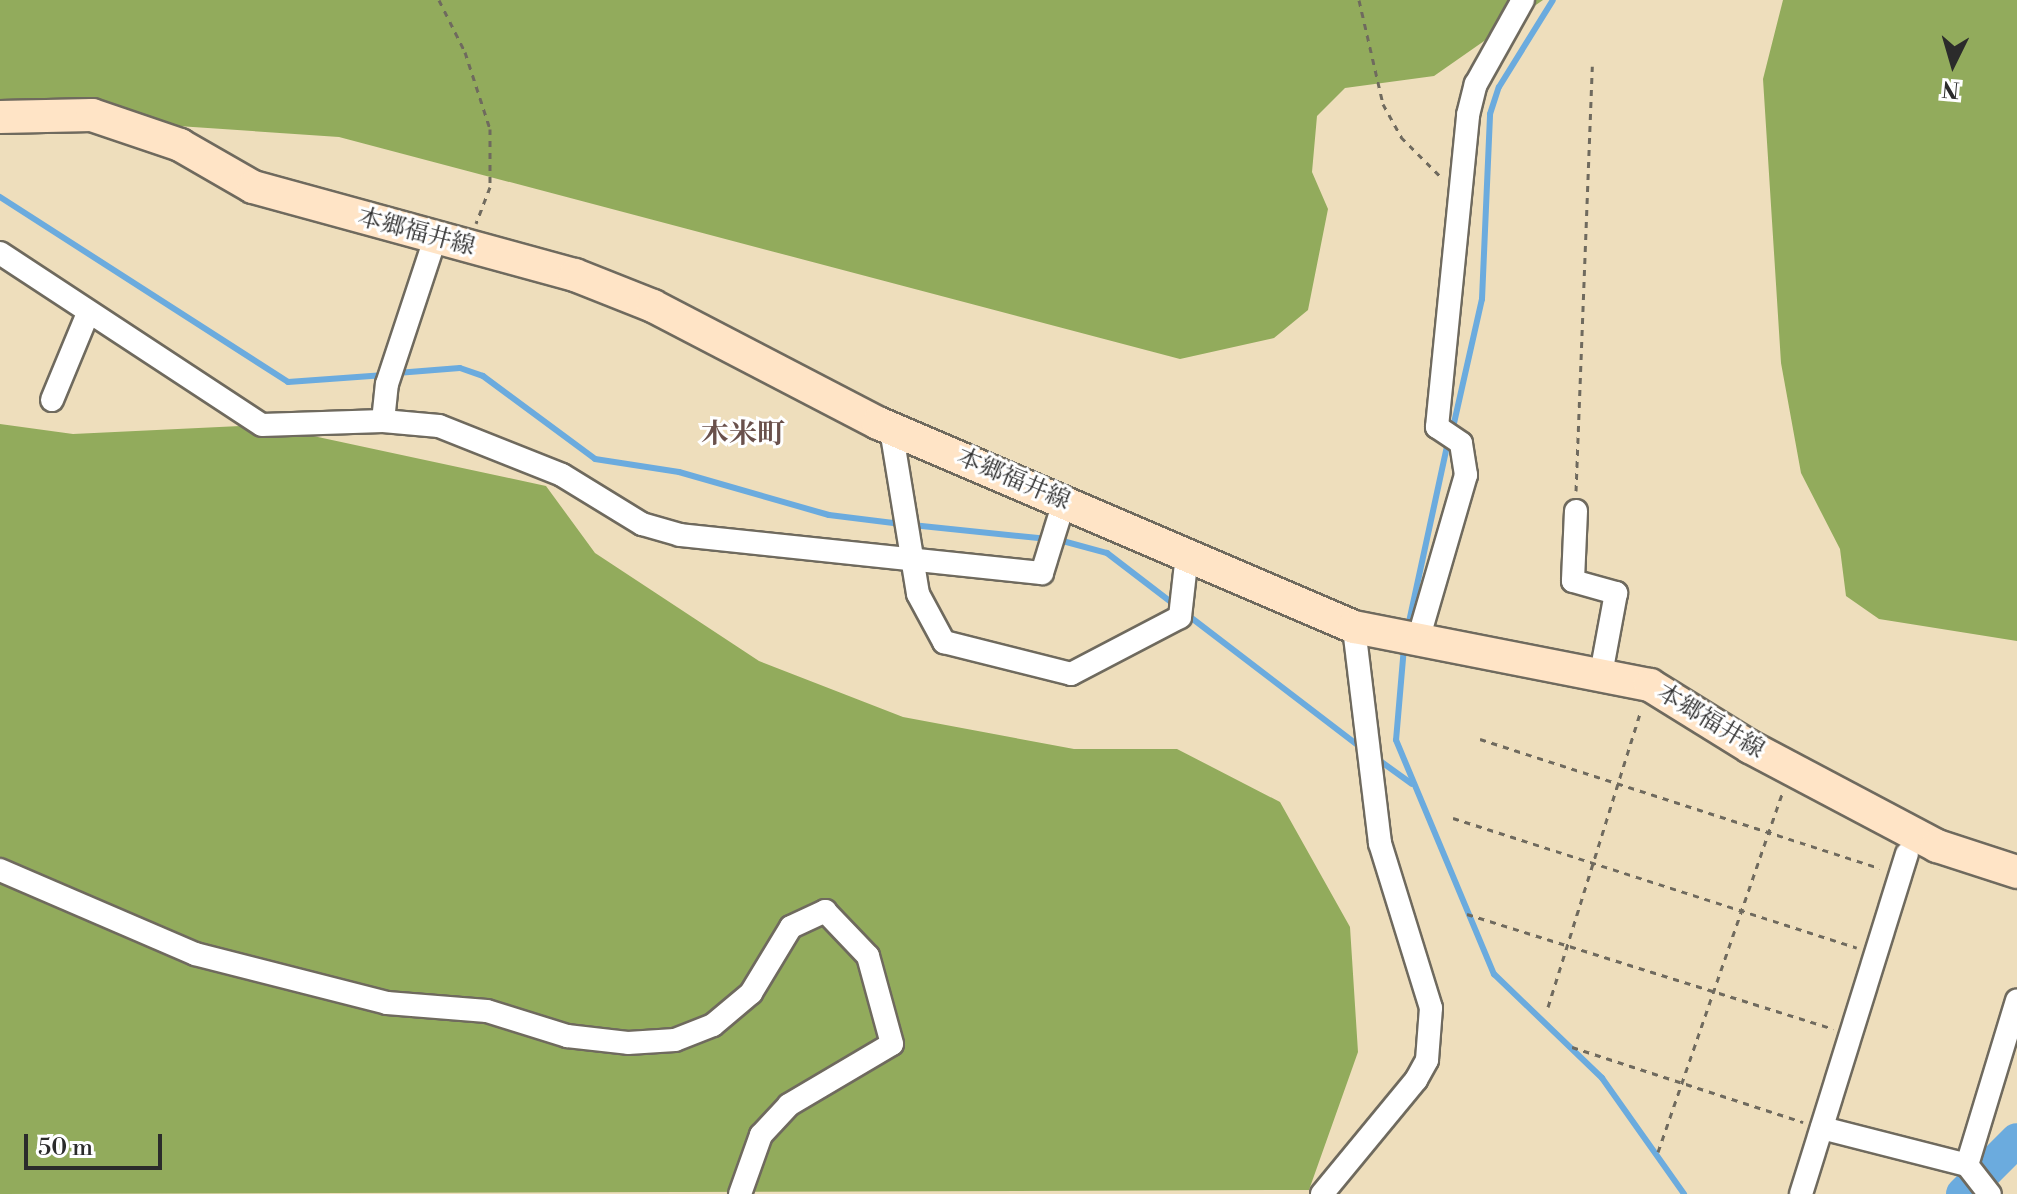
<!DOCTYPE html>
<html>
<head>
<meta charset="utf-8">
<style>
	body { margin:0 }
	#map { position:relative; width:2017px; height:1194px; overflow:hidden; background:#eedebc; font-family:"Libre Bodoni","Noto Serif JP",serif }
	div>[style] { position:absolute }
	.forest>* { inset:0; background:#92ab5c }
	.stream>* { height:6px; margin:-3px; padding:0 3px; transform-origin:3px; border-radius:3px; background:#6babde }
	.river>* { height:34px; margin:-17px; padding:0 17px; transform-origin:17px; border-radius:17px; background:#6babde }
	.path>* { height:3px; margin-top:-1.5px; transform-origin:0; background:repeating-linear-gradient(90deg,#6f6a5e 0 6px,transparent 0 12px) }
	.roads { filter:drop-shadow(2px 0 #6f6a5e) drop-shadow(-2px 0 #6f6a5e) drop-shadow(0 2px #6f6a5e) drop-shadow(0 -2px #6f6a5e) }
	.street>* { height:22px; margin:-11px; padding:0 11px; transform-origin:11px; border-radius:11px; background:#fff }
	.secondary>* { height:32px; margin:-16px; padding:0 16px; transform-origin:16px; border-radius:16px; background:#ffe4c6 }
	span { translate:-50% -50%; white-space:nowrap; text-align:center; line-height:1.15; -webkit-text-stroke:6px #fff; paint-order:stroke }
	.street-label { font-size:24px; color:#2b2b2b }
	.quarter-label { font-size:28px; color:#6a514c; font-weight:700 }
	.north { position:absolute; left:1913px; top:24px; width:80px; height:80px; -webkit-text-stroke:6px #fff; paint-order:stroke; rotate:185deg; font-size:22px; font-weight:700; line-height:32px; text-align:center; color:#2b2b2b }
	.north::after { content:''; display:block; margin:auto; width:28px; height:36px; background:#2b2b2b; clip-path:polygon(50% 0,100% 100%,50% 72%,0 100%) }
	.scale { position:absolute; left:24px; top:1134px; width:138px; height:36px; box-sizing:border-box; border:4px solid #2b2b2b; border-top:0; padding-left:10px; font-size:24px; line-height:28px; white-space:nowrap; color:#2b2b2b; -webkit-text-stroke:6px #fff; paint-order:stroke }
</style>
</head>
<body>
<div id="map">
	<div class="forest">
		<div style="clip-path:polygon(0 0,1543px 0,1434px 76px,1345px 88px,1317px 116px,1312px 172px,1328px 209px,1308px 310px,1274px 338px,1180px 359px,339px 137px,0 114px)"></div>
		<div style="clip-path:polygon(1783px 0,2017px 0,2017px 641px,1879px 619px,1846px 596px,1840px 549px,1801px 473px,1781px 363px,1763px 79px)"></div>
		<div style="clip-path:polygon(0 424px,73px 434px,262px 425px,546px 486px,595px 553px,759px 661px,903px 717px,1074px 749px,1177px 749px,1280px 802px,1350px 927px,1358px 1052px,1309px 1190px,0 1194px)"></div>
	</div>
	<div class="stream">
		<div style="left:0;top:197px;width:342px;rotate:32.7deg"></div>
		<div style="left:288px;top:382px;width:97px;rotate:-4.1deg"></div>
		<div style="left:397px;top:373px;width:63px;rotate:-4.5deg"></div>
		<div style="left:460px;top:368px;width:24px;rotate:19deg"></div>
		<div style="left:483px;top:376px;width:139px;rotate:36.5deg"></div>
		<div style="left:595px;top:459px;width:85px;rotate:8.8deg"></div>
		<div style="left:679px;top:472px;width:156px;rotate:16deg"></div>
		<div style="left:829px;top:515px;width:73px;rotate:7.1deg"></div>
		<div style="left:1452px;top:432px;width:136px;rotate:-77.3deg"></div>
		<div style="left:1482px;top:299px;width:185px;rotate:-87.5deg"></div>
		<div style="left:1490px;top:114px;width:28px;rotate:-72deg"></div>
		<div style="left:1499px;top:87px;width:102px;rotate:-58.2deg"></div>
		<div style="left:912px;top:525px;width:137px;rotate:5.9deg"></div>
		<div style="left:1059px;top:540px;width:50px;rotate:15.2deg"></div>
		<div style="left:1107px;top:553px;width:87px;rotate:37.5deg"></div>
		<div style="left:1185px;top:613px;width:224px;rotate:37.4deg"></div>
		<div style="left:1409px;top:622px;width:184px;rotate:-77.8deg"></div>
		<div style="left:1404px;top:647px;width:93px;rotate:94.9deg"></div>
		<div style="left:1396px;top:740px;width:254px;rotate:67.3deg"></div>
		<div style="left:1494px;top:974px;width:150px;rotate:43.9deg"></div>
		<div style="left:1602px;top:1078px;width:142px;rotate:54.7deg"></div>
		<div style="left:1376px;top:758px;width:44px;rotate:35.8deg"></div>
	</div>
	<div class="river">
		<div style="left:1963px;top:1194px;width:76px;rotate:-45deg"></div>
	</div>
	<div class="path">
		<div style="left:439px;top:0;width:58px;rotate:63.4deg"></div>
		<div style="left:465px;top:52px;width:81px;rotate:72deg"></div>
		<div style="left:490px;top:129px;width:58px;rotate:90deg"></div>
		<div style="left:490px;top:187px;width:39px;rotate:111deg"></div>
		<div style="left:1359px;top:0;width:107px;rotate:77deg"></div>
		<div style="left:1383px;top:104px;width:38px;rotate:61deg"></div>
		<div style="left:1401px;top:137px;width:55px;rotate:45deg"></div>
		<div style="left:1576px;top:491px;width:425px;rotate:-87.8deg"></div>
		<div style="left:1480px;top:739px;width:420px;rotate:17.9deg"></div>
		<div style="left:1453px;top:818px;width:424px;rotate:17.8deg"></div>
		<div style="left:1467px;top:914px;width:384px;rotate:17.4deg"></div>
		<div style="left:1548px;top:1007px;width:310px;rotate:-72.6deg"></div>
		<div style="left:1572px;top:1047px;width:243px;rotate:18deg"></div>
		<div style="left:1658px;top:1152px;width:381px;rotate:-70.9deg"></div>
	</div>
	<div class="roads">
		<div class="street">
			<div style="left:0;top:253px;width:313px;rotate:33.3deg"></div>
			<div style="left:262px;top:425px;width:121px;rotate:-1.9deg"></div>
			<div style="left:383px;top:421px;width:37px;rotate:-84deg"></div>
			<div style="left:387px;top:384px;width:153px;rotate:-71.7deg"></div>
			<div style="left:52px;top:400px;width:94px;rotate:-67.5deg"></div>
			<div style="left:383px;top:421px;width:56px;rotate:5.1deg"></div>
			<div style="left:439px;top:426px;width:132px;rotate:21.7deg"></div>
			<div style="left:562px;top:475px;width:94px;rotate:31.5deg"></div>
			<div style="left:642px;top:524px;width:40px;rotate:16deg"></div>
			<div style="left:680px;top:535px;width:364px;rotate:6deg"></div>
			<div style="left:1042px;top:573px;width:74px;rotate:-72.8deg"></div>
			<div style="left:891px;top:429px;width:167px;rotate:80.7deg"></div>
			<div style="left:918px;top:594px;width:55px;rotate:61.6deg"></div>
			<div style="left:944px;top:642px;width:131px;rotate:14.1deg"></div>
			<div style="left:1071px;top:674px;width:123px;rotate:-27.6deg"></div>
			<div style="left:1180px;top:617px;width:62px;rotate:-83.6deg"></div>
			<div style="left:1576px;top:511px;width:70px;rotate:92.5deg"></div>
			<div style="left:1573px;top:581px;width:45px;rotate:15.6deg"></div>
			<div style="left:1616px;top:593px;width:82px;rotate:100.5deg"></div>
			<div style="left:1418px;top:640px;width:172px;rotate:-73.8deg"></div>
			<div style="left:1466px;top:475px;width:32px;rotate:-99deg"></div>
			<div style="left:1461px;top:443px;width:29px;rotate:-146deg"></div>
			<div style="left:1437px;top:427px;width:314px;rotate:-84.3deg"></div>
			<div style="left:1468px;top:115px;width:32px;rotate:-76deg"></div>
			<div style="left:1476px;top:84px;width:96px;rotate:-60.8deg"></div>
			<div style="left:0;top:870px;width:212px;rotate:23.3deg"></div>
			<div style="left:195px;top:954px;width:198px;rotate:14.3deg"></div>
			<div style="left:387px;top:1003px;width:100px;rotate:4.6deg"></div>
			<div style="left:487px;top:1011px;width:84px;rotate:17.4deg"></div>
			<div style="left:567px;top:1036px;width:61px;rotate:6.5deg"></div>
			<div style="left:628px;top:1043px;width:47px;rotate:-3.7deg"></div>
			<div style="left:675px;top:1040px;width:41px;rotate:-21.5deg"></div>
			<div style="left:713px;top:1025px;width:50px;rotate:-40.1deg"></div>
			<div style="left:751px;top:993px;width:77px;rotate:-58.8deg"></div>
			<div style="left:791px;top:927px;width:38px;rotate:-25deg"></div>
			<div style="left:825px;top:911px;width:62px;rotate:46.3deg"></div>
			<div style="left:868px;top:956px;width:91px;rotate:74.7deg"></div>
			<div style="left:892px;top:1044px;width:120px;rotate:149.4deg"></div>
			<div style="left:789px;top:1105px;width:41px;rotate:133deg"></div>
			<div style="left:761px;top:1135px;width:63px;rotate:109.6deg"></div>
			<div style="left:1822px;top:1128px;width:150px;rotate:14.3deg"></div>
			<div style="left:1967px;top:1165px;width:172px;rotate:-73.1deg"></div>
			<div style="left:1967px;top:1165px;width:37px;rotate:52deg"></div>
			<div style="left:1322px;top:1194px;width:148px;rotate:-50.5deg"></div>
			<div style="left:1416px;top:1080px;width:23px;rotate:-61deg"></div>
			<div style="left:1427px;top:1060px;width:52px;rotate:-85.6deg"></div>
			<div style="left:1431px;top:1008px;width:173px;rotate:-107.2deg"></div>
			<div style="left:1380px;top:843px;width:218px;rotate:-96.9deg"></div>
			<div style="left:1801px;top:1194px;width:356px;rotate:-72.7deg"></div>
		</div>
		<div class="secondary">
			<div style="left:0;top:117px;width:92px;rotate:-1.2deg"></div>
			<div style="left:92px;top:115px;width:93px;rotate:18.8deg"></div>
			<div style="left:180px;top:145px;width:84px;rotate:29.9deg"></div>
			<div style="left:253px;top:187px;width:334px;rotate:15.3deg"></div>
			<div style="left:575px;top:275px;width:84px;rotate:21.7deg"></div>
			<div style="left:653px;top:306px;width:254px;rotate:27.5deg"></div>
			<div style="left:878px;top:423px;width:518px;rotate:23.2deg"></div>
			<div style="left:1354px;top:627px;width:302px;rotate:11.1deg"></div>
			<div style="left:1650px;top:685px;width:118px;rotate:31.8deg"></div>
			<div style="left:1750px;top:747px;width:212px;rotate:27.9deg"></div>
			<div style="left:1937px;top:846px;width:84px;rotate:18deg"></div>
		</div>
	</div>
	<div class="street-label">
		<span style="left:416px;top:233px;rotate:15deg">本郷福井線</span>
		<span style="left:1013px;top:480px;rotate:23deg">本郷福井線</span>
		<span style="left:1710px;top:722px;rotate:31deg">本郷福井線</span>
	</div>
	<div class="quarter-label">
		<span style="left:743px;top:435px">木米町</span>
	</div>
	<div class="north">N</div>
	<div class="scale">50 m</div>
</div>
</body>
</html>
